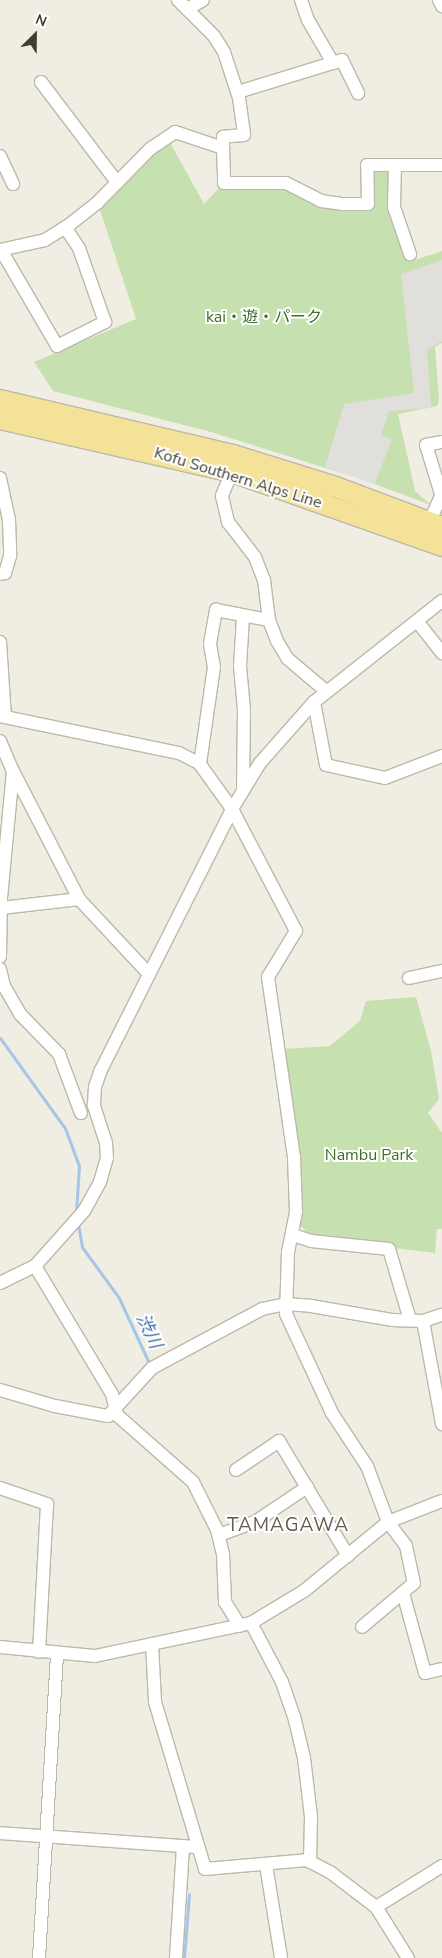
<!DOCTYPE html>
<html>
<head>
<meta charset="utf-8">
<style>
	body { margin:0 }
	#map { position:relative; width:442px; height:1958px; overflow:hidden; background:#f0ede3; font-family:"Nunito Sans","Noto Sans JP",sans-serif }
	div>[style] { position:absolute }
	.green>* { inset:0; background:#c6e0af }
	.parking>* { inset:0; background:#e0dfdb }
	.stream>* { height:3px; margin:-1.5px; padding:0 1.5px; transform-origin:1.5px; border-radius:1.5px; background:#a4c6e7 }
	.roads { filter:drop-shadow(1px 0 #bdb8aa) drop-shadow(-1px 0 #bdb8aa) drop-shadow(0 1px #bdb8aa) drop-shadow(0 -1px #bdb8aa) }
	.street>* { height:12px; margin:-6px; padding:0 6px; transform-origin:6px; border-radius:6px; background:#fff }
	.primary>* { height:20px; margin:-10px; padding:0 10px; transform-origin:10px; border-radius:10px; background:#f3e298 }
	span { translate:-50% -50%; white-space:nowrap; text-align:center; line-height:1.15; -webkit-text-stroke:4px #fff; paint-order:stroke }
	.park-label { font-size:16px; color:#406c2e }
	.street-label { font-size:16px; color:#413d34 }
	.water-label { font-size:18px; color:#396ca1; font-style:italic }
	.quarter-label { font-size:19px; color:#625c4c; letter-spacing:1px }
	.north { position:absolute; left:10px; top:10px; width:50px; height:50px; -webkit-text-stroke:4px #fff; paint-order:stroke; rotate:23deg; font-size:14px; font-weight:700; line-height:20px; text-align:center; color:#413d34 }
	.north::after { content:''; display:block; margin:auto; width:18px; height:22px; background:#413d34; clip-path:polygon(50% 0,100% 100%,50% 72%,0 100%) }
</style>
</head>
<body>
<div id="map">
	<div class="green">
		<div style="clip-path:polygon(168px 139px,204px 204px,220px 187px,269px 186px,371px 207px,371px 168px,392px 167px,392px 207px,409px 262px,442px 251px,442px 343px,435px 347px,439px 400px,437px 406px,398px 414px,415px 491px,431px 505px,361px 479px,211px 432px,53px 391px,34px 362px,136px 319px,99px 207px)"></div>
		<div style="clip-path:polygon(416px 997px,431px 1051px,439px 1099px,428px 1113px,442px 1133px,442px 1229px,437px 1229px,435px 1253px,312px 1238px,299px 1224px,284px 1049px,330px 1046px,360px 1021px,366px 1001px)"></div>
	</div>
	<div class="parking">
		<div style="clip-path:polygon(442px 260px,442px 341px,427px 350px,431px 408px,389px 411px,381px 436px,392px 439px,375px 484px,325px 467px,344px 404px,414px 393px,401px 274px)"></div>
	</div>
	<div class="stream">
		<div style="left:0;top:1038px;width:111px;rotate:54.2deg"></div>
		<div style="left:65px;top:1128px;width:40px;rotate:69.8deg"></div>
		<div style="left:79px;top:1166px;width:47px;rotate:93.7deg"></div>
		<div style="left:78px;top:1224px;width:23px;rotate:80deg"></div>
		<div style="left:82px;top:1247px;width:63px;rotate:54deg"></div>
		<div style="left:119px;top:1298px;width:72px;rotate:65.2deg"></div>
		<div style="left:149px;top:1363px;width:3px;rotate:-18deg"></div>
		<div style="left:264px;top:1303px;width:18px;rotate:-13deg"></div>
		<div style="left:184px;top:1958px;width:64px;rotate:-85.5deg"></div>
	</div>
	<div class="roads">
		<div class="street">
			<div style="left:178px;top:0;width:51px;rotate:45deg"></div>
			<div style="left:214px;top:36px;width:19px;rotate:58deg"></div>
			<div style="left:224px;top:52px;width:48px;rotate:71.9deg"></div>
			<div style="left:239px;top:98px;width:37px;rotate:82deg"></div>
			<div style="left:244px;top:135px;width:21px;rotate:175deg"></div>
			<div style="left:223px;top:137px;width:11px;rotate:90deg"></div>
			<div style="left:301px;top:0;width:21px;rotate:71deg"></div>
			<div style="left:308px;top:20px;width:50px;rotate:59.8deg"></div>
			<div style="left:439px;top:0;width:7px;rotate:63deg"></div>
			<div style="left:187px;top:9px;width:18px;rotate:-29deg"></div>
			<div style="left:41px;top:82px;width:126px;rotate:52.8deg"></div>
			<div style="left:238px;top:92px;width:109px;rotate:-17.1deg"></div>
			<div style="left:342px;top:60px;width:37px;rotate:64deg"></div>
			<div style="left:0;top:156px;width:31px;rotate:65deg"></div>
			<div style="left:395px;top:165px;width:42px;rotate:91.4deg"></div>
			<div style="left:394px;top:207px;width:50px;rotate:71.2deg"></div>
			<div style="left:0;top:250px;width:46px;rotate:-12.5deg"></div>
			<div style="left:45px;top:240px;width:28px;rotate:-32deg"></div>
			<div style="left:69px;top:225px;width:36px;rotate:-38deg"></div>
			<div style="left:97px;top:203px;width:76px;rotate:-45.5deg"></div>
			<div style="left:150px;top:149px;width:30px;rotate:-34deg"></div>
			<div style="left:175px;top:132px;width:51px;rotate:18.4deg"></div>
			<div style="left:223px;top:148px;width:35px;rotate:88deg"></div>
			<div style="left:224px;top:183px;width:62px"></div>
			<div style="left:286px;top:183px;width:39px;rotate:27deg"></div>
			<div style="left:321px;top:201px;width:21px;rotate:8deg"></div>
			<div style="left:342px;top:204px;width:26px"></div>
			<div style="left:368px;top:204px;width:39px;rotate:-91deg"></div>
			<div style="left:367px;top:165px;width:75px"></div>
			<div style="left:1px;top:250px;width:111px;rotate:59.7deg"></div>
			<div style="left:57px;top:346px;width:54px;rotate:-26.6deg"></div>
			<div style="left:105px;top:322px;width:78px;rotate:-109.4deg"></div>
			<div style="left:79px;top:248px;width:25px;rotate:-124deg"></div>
			<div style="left:232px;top:472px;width:26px;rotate:113deg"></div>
			<div style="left:222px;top:496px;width:27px;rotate:77deg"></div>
			<div style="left:228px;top:522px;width:44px;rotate:52.4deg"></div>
			<div style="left:255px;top:557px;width:25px;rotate:69deg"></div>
			<div style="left:264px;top:580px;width:40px;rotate:82.9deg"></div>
			<div style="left:269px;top:620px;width:22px;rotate:69deg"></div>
			<div style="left:277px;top:641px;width:21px;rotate:59deg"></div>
			<div style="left:288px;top:659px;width:51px;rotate:40.2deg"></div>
			<div style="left:0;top:478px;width:43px;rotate:77.9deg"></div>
			<div style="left:9px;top:520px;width:36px;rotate:88deg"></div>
			<div style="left:10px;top:556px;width:18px;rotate:106deg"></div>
			<div style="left:5px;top:573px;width:5px;rotate:169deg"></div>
			<div style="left:441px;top:494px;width:51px;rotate:-107deg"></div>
			<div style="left:426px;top:445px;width:16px;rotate:-11deg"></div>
			<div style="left:429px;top:523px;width:32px;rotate:-66deg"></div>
			<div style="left:417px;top:621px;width:41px;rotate:52deg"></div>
			<div style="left:0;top:642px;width:75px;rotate:86.2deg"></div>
			<div style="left:314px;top:702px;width:64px;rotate:79.2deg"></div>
			<div style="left:326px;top:765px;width:60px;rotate:12.4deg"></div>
			<div style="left:385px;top:778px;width:61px;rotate:-21.1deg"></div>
			<div style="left:0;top:716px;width:183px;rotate:11.7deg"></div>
			<div style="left:179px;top:753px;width:22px;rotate:27deg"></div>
			<div style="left:199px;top:763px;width:57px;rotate:54.3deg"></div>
			<div style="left:232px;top:809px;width:138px;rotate:62.3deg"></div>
			<div style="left:296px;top:931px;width:54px;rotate:121.3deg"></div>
			<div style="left:268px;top:977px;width:182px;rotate:81.8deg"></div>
			<div style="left:294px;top:1157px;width:55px;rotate:87.9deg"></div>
			<div style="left:296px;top:1212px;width:41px;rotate:101.3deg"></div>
			<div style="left:288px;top:1252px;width:62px;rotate:91.8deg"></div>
			<div style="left:286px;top:1314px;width:109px;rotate:65.1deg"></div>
			<div style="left:332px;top:1413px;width:64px;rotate:56.6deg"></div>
			<div style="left:367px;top:1466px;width:60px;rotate:69.4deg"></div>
			<div style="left:388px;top:1522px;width:30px;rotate:53deg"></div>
			<div style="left:406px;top:1546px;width:38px;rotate:78deg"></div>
			<div style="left:414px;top:1583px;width:68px;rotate:139.8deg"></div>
			<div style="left:0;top:741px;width:33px;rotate:67deg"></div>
			<div style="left:13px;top:771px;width:128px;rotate:95.4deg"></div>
			<div style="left:1px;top:898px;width:59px;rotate:91deg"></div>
			<div style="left:200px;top:764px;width:98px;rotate:-81.8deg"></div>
			<div style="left:214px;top:667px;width:23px;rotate:-100deg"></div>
			<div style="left:210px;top:644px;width:35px;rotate:-80deg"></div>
			<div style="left:216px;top:610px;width:54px;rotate:10.7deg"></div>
			<div style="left:13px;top:771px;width:144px;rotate:62.7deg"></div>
			<div style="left:79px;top:899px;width:103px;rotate:47deg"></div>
			<div style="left:243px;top:790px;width:80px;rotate:-89.3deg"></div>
			<div style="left:244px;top:710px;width:44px;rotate:-95.2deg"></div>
			<div style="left:240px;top:666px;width:49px;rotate:-86.5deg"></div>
			<div style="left:1px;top:908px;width:79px;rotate:-6.6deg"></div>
			<div style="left:0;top:969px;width:17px;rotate:77deg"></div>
			<div style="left:4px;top:986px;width:32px;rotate:60deg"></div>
			<div style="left:20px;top:1014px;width:56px;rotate:45.7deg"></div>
			<div style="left:59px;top:1054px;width:63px;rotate:69.6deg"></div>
			<div style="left:409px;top:978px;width:34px;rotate:-12deg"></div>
			<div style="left:293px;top:1235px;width:19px;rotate:18deg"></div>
			<div style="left:311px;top:1241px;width:78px;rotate:5.9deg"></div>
			<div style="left:389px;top:1249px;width:74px;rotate:73.5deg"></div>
			<div style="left:35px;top:1266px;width:149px;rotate:59deg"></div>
			<div style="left:112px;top:1394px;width:22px;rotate:77deg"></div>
			<div style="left:117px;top:1415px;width:101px;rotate:41.4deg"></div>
			<div style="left:193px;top:1482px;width:54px;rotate:63.4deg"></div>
			<div style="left:217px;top:1530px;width:25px;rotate:76deg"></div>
			<div style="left:223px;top:1554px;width:48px;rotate:87.6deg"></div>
			<div style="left:225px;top:1602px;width:28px;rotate:58deg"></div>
			<div style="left:0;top:1283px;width:39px;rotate:-26deg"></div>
			<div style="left:35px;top:1266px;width:74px;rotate:-48.3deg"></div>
			<div style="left:84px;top:1211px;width:33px;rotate:-61deg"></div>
			<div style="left:100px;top:1182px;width:25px;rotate:-74deg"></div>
			<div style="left:107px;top:1158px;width:15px;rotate:-94deg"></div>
			<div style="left:106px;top:1143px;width:40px;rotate:-108deg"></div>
			<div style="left:94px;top:1105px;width:18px;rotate:-87deg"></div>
			<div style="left:95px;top:1087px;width:18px;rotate:-71deg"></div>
			<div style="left:101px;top:1070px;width:292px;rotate:-63.3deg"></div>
			<div style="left:232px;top:809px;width:54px;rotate:-58.7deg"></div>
			<div style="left:260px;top:763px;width:81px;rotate:-48.5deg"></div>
			<div style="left:314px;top:702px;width:163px;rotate:-38.3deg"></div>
			<div style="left:423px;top:1321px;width:105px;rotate:79.5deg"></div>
			<div style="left:0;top:1390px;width:57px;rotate:16.2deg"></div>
			<div style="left:55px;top:1406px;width:54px;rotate:10.7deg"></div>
			<div style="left:108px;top:1416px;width:65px;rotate:-47.5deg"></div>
			<div style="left:152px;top:1368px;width:125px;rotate:-28.2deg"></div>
			<div style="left:262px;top:1309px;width:24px;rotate:-12deg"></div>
			<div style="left:285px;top:1304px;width:26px;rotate:4deg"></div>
			<div style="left:311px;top:1306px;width:82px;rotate:9.8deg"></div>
			<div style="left:392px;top:1320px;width:31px;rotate:2deg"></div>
			<div style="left:423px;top:1321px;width:20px;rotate:-18deg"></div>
			<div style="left:236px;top:1470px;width:52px;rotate:-34deg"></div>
			<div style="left:279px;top:1441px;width:134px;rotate:59deg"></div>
			<div style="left:0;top:1488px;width:50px;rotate:18.8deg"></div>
			<div style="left:47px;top:1504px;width:148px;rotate:93.1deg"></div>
			<div style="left:219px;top:1535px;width:38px;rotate:-20deg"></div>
			<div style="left:255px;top:1522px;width:63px;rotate:-33.9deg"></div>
			<div style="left:403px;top:1593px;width:83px;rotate:74.6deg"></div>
			<div style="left:425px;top:1673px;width:17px;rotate:-13deg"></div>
			<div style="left:251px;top:1623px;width:67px;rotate:62.3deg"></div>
			<div style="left:282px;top:1682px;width:36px;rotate:71deg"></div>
			<div style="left:294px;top:1716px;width:43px;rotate:76.6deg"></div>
			<div style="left:304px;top:1758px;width:59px;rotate:83.2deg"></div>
			<div style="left:311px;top:1817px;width:45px;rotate:91.3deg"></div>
			<div style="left:152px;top:1644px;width:58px;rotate:87deg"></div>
			<div style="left:155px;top:1702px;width:174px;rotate:73.3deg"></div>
			<div style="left:205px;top:1869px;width:102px;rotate:-5deg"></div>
			<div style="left:307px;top:1860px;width:26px;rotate:28deg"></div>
			<div style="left:330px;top:1872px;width:58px;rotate:37.3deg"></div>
			<div style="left:376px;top:1907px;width:60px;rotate:57.9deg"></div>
			<div style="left:0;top:1647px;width:95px;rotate:5.4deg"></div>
			<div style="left:95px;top:1656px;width:159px;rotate:-11.9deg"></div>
			<div style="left:251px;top:1623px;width:62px;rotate:-31.1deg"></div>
			<div style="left:304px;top:1591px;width:109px;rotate:-39.4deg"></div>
			<div style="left:388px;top:1522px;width:58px;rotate:-21.3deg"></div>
			<div style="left:0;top:1833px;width:197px;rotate:4.1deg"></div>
			<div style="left:266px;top:1865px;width:94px;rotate:80.8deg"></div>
			<div style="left:376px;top:1907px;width:78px;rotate:-31.8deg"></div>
			<div style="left:39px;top:1958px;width:306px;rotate:-86.6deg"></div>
			<div style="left:176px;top:1958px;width:112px;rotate:-86.4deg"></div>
		</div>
		<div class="primary">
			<div style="left:0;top:400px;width:239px;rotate:13.3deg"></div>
			<div style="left:233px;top:455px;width:108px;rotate:17.3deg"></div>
			<div style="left:336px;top:487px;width:113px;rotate:20.7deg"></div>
			<div style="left:0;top:419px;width:238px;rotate:12.9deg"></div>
			<div style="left:232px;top:472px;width:223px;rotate:19.4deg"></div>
		</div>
	</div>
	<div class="park-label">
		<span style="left:264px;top:317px">kai・遊・パーク</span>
		<span style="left:369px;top:1155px">Nambu Park</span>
	</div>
	<div class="street-label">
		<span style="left:238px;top:478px;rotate:17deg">Kofu Southern Alps Line</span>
	</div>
	<div class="water-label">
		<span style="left:149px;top:1331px;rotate:65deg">渋川</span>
	</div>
	<div class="quarter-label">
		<span style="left:288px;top:1526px">TAMAGAWA</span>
	</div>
	<div class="north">N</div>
</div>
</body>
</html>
